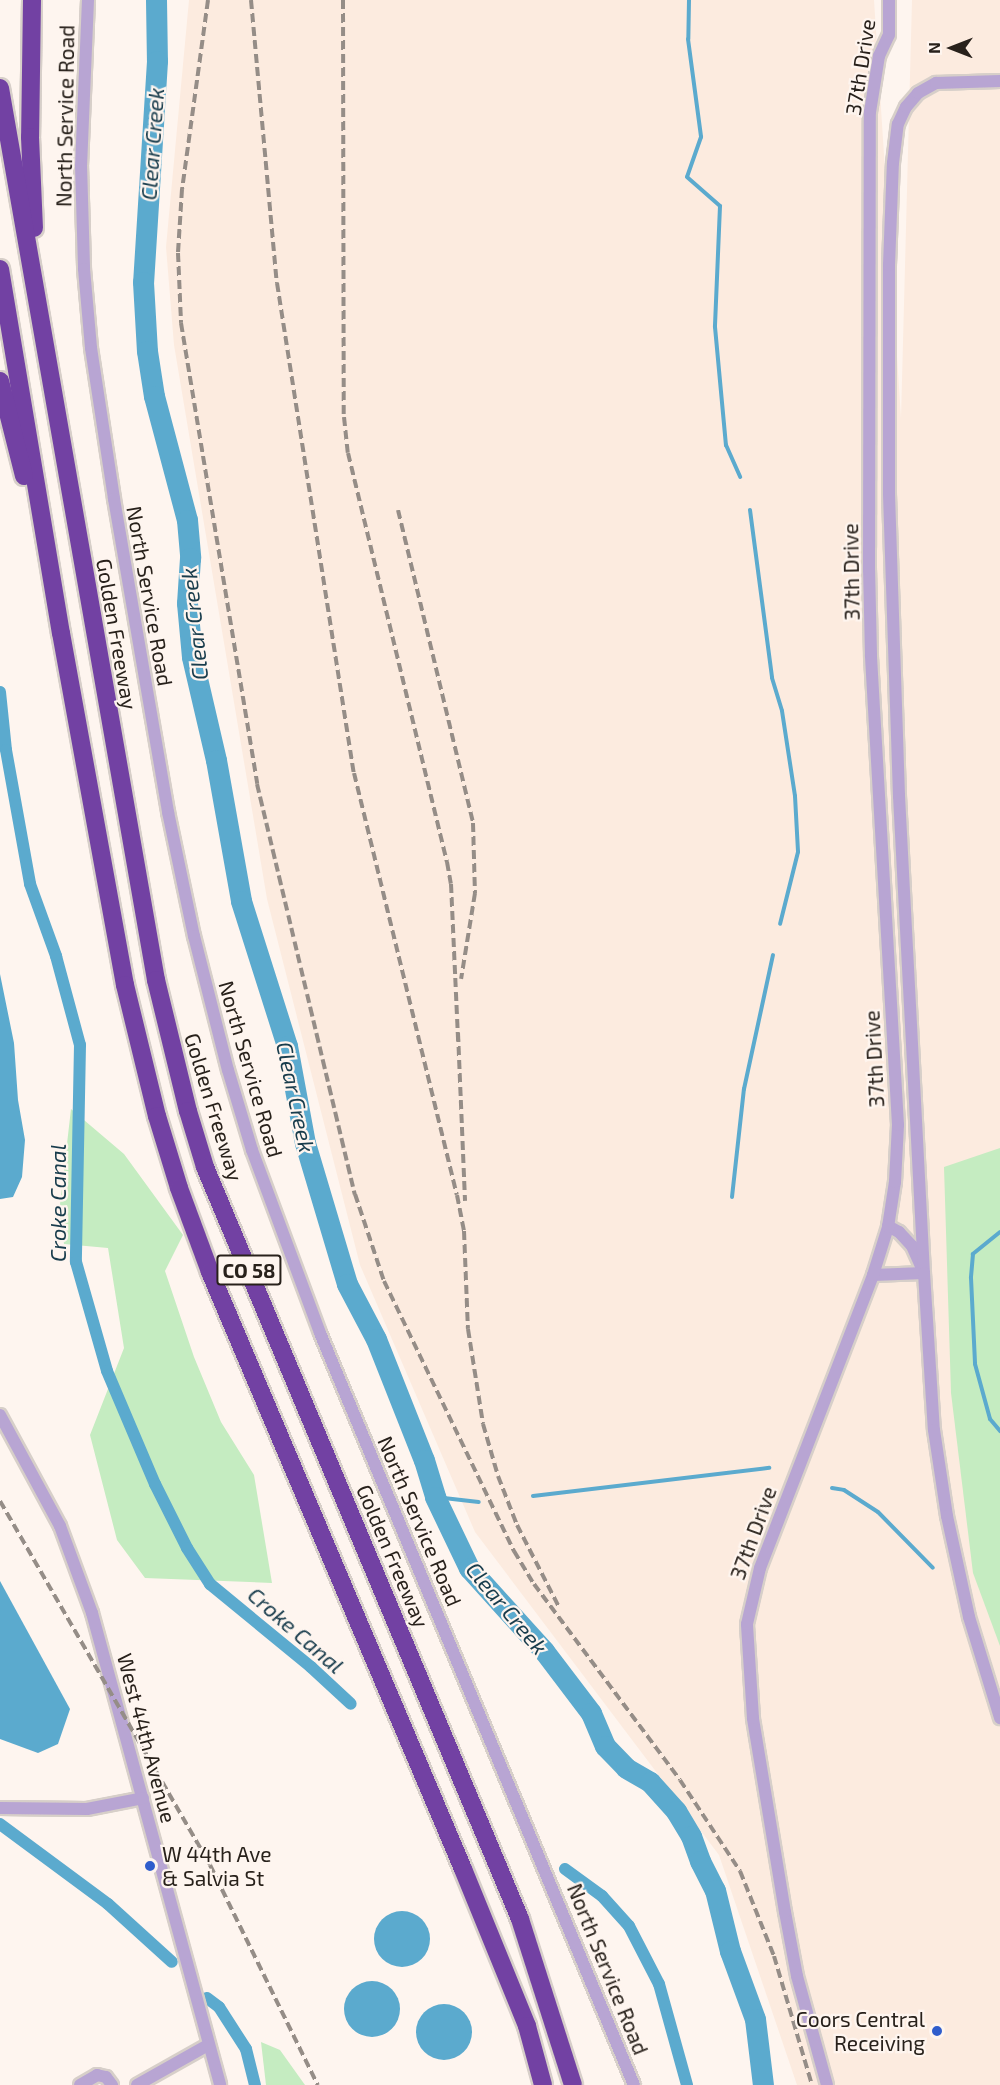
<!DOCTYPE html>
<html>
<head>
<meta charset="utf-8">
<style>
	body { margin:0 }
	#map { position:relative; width:1000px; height:2085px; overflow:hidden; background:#fef5ef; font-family:"Exo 2",sans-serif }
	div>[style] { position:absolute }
	.built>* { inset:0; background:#fcebdf }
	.green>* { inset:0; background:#c5ecc1 }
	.water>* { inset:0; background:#5baace }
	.round { border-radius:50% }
	.stream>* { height:4px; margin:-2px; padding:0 2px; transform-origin:2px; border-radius:2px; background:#5baace }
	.canal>* { height:12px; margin:-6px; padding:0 6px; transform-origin:6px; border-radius:6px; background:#5baace }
	.river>* { height:21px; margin:-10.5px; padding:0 10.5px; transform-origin:10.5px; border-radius:10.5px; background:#5baace }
	.roads { filter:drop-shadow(2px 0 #d7cfc9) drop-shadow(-2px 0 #d7cfc9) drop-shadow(0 2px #d7cfc9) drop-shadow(0 -2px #d7cfc9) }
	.minor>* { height:12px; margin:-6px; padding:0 6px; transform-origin:6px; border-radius:6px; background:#b8a5d3 }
	.highway>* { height:18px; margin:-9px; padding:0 9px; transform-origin:9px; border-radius:9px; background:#7241a3 }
	.rail>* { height:4px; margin-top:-2px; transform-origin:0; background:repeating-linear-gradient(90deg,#958d87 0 9px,transparent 0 13.5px) }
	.dots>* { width:16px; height:16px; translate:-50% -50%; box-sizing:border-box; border:3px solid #fef5ef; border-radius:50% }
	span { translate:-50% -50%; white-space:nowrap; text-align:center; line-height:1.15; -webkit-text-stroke:4.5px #fef5ef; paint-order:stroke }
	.shield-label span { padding:2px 4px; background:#fef5ef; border:2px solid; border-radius:4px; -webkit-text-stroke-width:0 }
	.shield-label { font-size:20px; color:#28211b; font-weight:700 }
	.street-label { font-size:21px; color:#28211b }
	.poi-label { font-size:21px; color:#28211b }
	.left { translate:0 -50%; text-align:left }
	.right { translate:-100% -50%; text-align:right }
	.water-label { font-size:22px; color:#183c4c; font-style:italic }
	.north { position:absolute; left:922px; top:18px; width:60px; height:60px; -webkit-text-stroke:4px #fef5ef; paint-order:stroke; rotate:270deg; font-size:16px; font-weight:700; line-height:24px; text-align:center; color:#28211b }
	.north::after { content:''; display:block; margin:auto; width:21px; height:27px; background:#28211b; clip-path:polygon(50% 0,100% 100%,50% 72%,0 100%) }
</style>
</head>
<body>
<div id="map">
	<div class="built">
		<div style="clip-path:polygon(189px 0,874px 0,901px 418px,912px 0,1000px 0,1000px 2085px,797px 2085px,719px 1855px,475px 1532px,360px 1265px,267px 899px,174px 345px,166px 247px)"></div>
	</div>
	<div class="green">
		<div style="clip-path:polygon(71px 1109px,124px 1154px,183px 1235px,165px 1271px,194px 1357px,221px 1422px,254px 1475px,272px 1583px,145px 1578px,117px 1540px,90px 1435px,124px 1348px,108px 1248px,64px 1244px,59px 1213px)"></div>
		<div style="clip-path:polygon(1000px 1148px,1000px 1646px,973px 1573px,951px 1393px,944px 1167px)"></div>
		<div style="clip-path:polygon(261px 2042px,280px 2050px,305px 2085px,266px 2085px)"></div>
	</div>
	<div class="water">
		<div style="clip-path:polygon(0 974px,14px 1043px,18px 1100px,25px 1140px,22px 1177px,13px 1197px,0 1199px)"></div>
		<div style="clip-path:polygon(0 1581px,70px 1709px,58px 1744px,38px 1753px,0 1739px)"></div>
		<div class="round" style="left:374px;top:1911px;width:56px;height:56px"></div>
		<div class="round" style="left:344px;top:1981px;width:56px;height:56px"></div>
		<div class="round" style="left:416px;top:2004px;width:56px;height:56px"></div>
	</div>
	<div class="stream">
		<div style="left:689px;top:0;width:39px;rotate:91deg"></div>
		<div style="left:688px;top:39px;width:99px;rotate:82.4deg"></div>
		<div style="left:701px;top:137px;width:42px;rotate:109.3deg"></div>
		<div style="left:687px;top:177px;width:44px;rotate:41.3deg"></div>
		<div style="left:720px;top:206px;width:121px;rotate:92.4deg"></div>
		<div style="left:715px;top:327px;width:119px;rotate:84.7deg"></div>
		<div style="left:726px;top:445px;width:35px;rotate:66deg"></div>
		<div style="left:750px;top:510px;width:169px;rotate:82.5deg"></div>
		<div style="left:772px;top:678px;width:34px;rotate:73deg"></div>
		<div style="left:782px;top:711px;width:86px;rotate:81.3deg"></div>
		<div style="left:795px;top:796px;width:56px;rotate:86.9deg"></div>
		<div style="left:798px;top:852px;width:74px;rotate:104deg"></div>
		<div style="left:732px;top:1197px;width:109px;rotate:-83.7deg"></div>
		<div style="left:744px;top:1089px;width:137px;rotate:-77.8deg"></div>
		<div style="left:1000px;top:1232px;width:35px;rotate:141deg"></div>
		<div style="left:973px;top:1254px;width:24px;rotate:95deg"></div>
		<div style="left:971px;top:1278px;width:86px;rotate:87.3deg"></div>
		<div style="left:975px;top:1364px;width:57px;rotate:74.7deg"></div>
		<div style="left:990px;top:1419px;width:16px;rotate:50deg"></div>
		<div style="left:832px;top:1488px;width:12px;rotate:9deg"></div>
		<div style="left:844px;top:1490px;width:40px;rotate:32.9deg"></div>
		<div style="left:878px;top:1512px;width:78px;rotate:45.5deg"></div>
		<div style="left:533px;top:1496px;width:238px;rotate:-6.8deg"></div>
		<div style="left:435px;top:1497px;width:44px;rotate:6.5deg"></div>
	</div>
	<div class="canal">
		<div style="left:0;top:692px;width:58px;rotate:84.1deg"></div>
		<div style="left:6px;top:750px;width:136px;rotate:79.8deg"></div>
		<div style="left:30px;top:884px;width:77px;rotate:70.1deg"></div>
		<div style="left:56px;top:956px;width:92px;rotate:74.9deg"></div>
		<div style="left:80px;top:1045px;width:217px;rotate:91.1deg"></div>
		<div style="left:76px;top:1262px;width:113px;rotate:74.1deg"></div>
		<div style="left:107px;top:1371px;width:123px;rotate:67deg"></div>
		<div style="left:155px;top:1484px;width:72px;rotate:63.4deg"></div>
		<div style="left:187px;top:1548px;width:43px;rotate:57.4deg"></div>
		<div style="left:210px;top:1584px;width:131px;rotate:39.4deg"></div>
		<div style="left:311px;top:1667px;width:54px;rotate:42.8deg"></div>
		<div style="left:0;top:1824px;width:134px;rotate:36.5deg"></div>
		<div style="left:108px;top:1904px;width:86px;rotate:42.2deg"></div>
		<div style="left:565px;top:1869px;width:46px;rotate:36.1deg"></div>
		<div style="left:602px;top:1896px;width:40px;rotate:48deg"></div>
		<div style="left:629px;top:1926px;width:65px;rotate:62.7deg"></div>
		<div style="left:659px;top:1984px;width:105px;rotate:74.5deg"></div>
		<div style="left:207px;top:1998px;width:15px;rotate:37deg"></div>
		<div style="left:219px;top:2007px;width:50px;rotate:57.3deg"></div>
		<div style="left:246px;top:2049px;width:37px;rotate:76deg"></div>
	</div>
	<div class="river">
		<div style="left:156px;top:0;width:61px;rotate:89.1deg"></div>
		<div style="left:157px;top:61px;width:221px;rotate:93.6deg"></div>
		<div style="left:143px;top:282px;width:69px;rotate:86.7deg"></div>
		<div style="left:147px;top:351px;width:46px;rotate:81.2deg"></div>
		<div style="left:154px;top:396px;width:128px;rotate:75.1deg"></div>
		<div style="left:187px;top:520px;width:38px;rotate:85deg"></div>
		<div style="left:190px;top:558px;width:45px;rotate:93.8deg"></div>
		<div style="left:187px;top:603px;width:54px;rotate:84.7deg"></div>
		<div style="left:192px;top:657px;width:106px;rotate:76.9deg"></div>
		<div style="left:216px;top:760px;width:143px;rotate:79.9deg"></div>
		<div style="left:241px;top:901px;width:152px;rotate:72.4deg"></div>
		<div style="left:287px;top:1046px;width:99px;rotate:79.5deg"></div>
		<div style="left:305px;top:1143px;width:147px;rotate:73.4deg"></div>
		<div style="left:347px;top:1284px;width:62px;rotate:62.2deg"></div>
		<div style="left:376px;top:1339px;width:130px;rotate:68.4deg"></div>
		<div style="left:424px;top:1460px;width:39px;rotate:73deg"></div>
		<div style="left:435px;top:1497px;width:79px;rotate:64.4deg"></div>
		<div style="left:469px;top:1568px;width:112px;rotate:47.9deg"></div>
		<div style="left:544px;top:1651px;width:78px;rotate:52.8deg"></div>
		<div style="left:591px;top:1713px;width:36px;rotate:67deg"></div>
		<div style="left:605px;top:1746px;width:30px;rotate:46deg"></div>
		<div style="left:626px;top:1768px;width:28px;rotate:30deg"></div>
		<div style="left:650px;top:1782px;width:39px;rotate:48deg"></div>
		<div style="left:676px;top:1811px;width:29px;rotate:59deg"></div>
		<div style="left:691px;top:1836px;width:27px;rotate:70deg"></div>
		<div style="left:700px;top:1861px;width:33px;rotate:63deg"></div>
		<div style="left:715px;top:1890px;width:63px;rotate:76.2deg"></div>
		<div style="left:730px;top:1951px;width:72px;rotate:69.8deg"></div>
		<div style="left:755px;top:2019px;width:66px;rotate:83.1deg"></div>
	</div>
	<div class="roads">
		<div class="minor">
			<div style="left:88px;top:0;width:165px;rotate:92.4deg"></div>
			<div style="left:81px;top:165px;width:104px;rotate:88.3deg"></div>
			<div style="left:84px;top:269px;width:79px;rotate:84.9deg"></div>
			<div style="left:91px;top:348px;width:153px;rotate:81.3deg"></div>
			<div style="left:114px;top:499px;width:318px;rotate:80.2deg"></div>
			<div style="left:168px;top:812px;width:127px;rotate:78.2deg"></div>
			<div style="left:194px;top:936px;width:138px;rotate:75.8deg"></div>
			<div style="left:228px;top:1070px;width:84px;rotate:73.3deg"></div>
			<div style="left:252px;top:1150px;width:195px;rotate:69.6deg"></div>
			<div style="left:320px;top:1333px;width:815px;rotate:67.34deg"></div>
			<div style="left:888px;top:1226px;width:13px;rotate:29deg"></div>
			<div style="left:899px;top:1232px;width:19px;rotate:47deg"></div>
			<div style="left:912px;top:1246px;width:22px;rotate:66deg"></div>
			<div style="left:924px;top:1273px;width:478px;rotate:-93deg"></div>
			<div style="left:899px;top:796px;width:303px;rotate:-91.9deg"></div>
			<div style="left:889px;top:493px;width:228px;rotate:-90deg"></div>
			<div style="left:889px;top:265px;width:102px;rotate:-87.8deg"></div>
			<div style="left:893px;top:163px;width:39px;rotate:-83deg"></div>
			<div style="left:898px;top:124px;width:19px;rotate:-65deg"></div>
			<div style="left:906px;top:107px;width:18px;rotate:-49deg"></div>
			<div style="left:918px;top:93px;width:21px;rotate:-29deg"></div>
			<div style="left:936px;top:83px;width:64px;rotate:-1.8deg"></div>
			<div style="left:873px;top:1275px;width:51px;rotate:-2.2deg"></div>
			<div style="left:924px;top:1273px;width:157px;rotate:86.4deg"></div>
			<div style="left:934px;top:1430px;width:87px;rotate:81.4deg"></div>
			<div style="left:947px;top:1516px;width:103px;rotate:77.7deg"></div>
			<div style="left:969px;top:1617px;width:106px;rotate:72.9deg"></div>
			<div style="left:0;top:1415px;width:126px;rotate:61.6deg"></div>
			<div style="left:60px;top:1526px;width:93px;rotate:69.8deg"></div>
			<div style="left:92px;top:1613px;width:489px;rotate:74.8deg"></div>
			<div style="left:0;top:1808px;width:87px;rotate:0.7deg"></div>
			<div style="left:87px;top:1809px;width:57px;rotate:-11.1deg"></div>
			<div style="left:80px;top:2085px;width:20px;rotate:-30deg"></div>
			<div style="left:97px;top:2075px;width:9px;rotate:13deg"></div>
			<div style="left:106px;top:2077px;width:10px;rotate:53deg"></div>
			<div style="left:137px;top:2085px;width:81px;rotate:-29.4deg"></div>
			<div style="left:827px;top:2085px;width:113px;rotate:-105.4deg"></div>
			<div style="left:797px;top:1976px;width:65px;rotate:-100.6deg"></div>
			<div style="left:785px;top:1912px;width:197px;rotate:-99.4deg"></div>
			<div style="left:753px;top:1718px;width:94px;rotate:-93.7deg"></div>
			<div style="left:747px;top:1624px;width:57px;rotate:-76.9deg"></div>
			<div style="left:760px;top:1568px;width:314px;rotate:-68.9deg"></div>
			<div style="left:873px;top:1275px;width:50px;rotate:-72.6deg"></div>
			<div style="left:888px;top:1227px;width:46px;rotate:-81.2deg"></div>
			<div style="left:895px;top:1182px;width:57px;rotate:-87deg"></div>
			<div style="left:898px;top:1125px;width:471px;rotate:-93.3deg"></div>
			<div style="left:871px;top:655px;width:85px;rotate:-91.3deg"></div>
			<div style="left:869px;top:570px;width:458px;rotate:-89.9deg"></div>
			<div style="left:870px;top:112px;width:57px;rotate:-80.9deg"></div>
			<div style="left:879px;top:56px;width:23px;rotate:-65deg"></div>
			<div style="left:889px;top:35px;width:35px;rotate:-90deg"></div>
		</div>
		<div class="highway">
			<div style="left:32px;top:0;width:137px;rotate:90.8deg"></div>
			<div style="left:30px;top:137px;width:91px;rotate:87.5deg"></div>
			<div style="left:0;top:88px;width:906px;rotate:80.08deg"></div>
			<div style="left:156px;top:980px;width:135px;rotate:76.3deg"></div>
			<div style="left:188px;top:1111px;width:59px;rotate:73.1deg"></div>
			<div style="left:205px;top:1167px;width:815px;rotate:67.27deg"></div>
			<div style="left:520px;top:1919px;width:174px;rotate:72.3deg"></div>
			<div style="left:0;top:269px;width:369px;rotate:80.5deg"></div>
			<div style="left:61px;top:633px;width:358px;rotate:79.7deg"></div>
			<div style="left:125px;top:985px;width:135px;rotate:76.3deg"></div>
			<div style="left:157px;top:1116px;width:75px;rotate:73deg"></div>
			<div style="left:179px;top:1188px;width:90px;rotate:69.7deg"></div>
			<div style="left:210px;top:1272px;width:648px;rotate:67.03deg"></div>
			<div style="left:463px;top:1869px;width:170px;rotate:67.8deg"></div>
			<div style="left:527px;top:2026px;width:61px;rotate:74.8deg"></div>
			<div style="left:0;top:381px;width:98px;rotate:75.8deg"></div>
		</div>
	</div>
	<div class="rail">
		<div style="left:208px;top:0;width:191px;rotate:97.8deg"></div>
		<div style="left:182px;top:189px;width:64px;rotate:93.6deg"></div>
		<div style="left:178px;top:253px;width:70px;rotate:87.5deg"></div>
		<div style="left:181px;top:323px;width:467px;rotate:80.6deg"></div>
		<div style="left:257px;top:784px;width:422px;rotate:76.6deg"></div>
		<div style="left:355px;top:1194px;width:92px;rotate:71.6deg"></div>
		<div style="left:384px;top:1281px;width:300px;rotate:64.3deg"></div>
		<div style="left:514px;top:1551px;width:39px;rotate:59deg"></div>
		<div style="left:534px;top:1584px;width:244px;rotate:53.3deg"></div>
		<div style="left:680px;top:1780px;width:109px;rotate:56.6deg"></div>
		<div style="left:740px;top:1871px;width:92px;rotate:68.2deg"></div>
		<div style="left:774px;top:1956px;width:134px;rotate:73.6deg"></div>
		<div style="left:251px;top:0;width:284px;rotate:84.8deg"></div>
		<div style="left:277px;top:283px;width:496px;rotate:81.1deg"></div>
		<div style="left:354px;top:773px;width:434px;rotate:76.3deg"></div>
		<div style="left:457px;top:1195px;width:37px;rotate:79deg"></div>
		<div style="left:464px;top:1231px;width:98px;rotate:87.7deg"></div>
		<div style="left:468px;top:1329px;width:96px;rotate:81deg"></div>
		<div style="left:483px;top:1424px;width:54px;rotate:73.9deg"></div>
		<div style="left:498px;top:1476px;width:53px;rotate:68.8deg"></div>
		<div style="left:517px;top:1525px;width:92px;rotate:62.9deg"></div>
		<div style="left:343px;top:0;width:417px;rotate:89.9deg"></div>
		<div style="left:344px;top:417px;width:36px;rotate:84deg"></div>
		<div style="left:348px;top:453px;width:421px;rotate:76.4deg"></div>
		<div style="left:447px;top:862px;width:22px;rotate:80deg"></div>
		<div style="left:451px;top:884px;width:157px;rotate:87.4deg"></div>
		<div style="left:398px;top:510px;width:322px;rotate:76.5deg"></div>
		<div style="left:473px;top:823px;width:70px;rotate:88.4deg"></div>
		<div style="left:475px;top:893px;width:87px;rotate:99.2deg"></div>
		<div style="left:458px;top:1033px;width:168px;rotate:87.6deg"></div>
		<div style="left:0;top:1501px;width:420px;rotate:60deg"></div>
		<div style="left:210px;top:1865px;width:245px;rotate:63.9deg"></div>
	</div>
	<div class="dots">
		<div style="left:150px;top:1866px;background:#2f5dcc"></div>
		<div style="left:937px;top:2031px;background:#2f5dcc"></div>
	</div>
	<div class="shield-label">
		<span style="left:249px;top:1270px">CO 58</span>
	</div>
	<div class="street-label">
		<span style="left:860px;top:67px;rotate:-81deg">37th Drive</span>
		<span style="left:65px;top:116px;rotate:-89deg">North Service Road</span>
		<span style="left:851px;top:572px;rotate:-91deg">37th Drive</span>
		<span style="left:150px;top:596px;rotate:80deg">North Service Road</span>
		<span style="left:117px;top:634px;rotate:80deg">Golden Freeway</span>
		<span style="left:874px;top:1059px;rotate:-93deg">37th Drive</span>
		<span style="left:251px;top:1069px;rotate:74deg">North Service Road</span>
		<span style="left:214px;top:1107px;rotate:73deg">Golden Freeway</span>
		<span style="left:420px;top:1521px;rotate:67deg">North Service Road</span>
		<span style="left:753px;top:1533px;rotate:-70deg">37th Drive</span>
		<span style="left:393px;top:1556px;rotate:67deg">Golden Freeway</span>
		<span style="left:147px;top:1738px;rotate:75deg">West 44th Avenue</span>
		<span style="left:608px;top:1969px;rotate:68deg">North Service Road</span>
	</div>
	<div class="poi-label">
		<span class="left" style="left:162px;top:1866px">W 44th Ave<br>&amp; Salvia St</span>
		<span class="right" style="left:925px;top:2031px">Coors Central<br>Receiving</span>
	</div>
	<div class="water-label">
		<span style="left:152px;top:144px;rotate:-86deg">Clear Creek</span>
		<span style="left:194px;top:624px;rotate:-96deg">Clear Creek</span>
		<span style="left:296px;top:1097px;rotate:78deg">Clear Creek</span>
		<span style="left:58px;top:1203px;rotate:-90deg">Croke Canal</span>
		<span style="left:507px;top:1608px;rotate:50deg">Clear Creek</span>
		<span style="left:296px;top:1630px;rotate:41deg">Croke Canal</span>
	</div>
	<div class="north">N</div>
</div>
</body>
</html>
